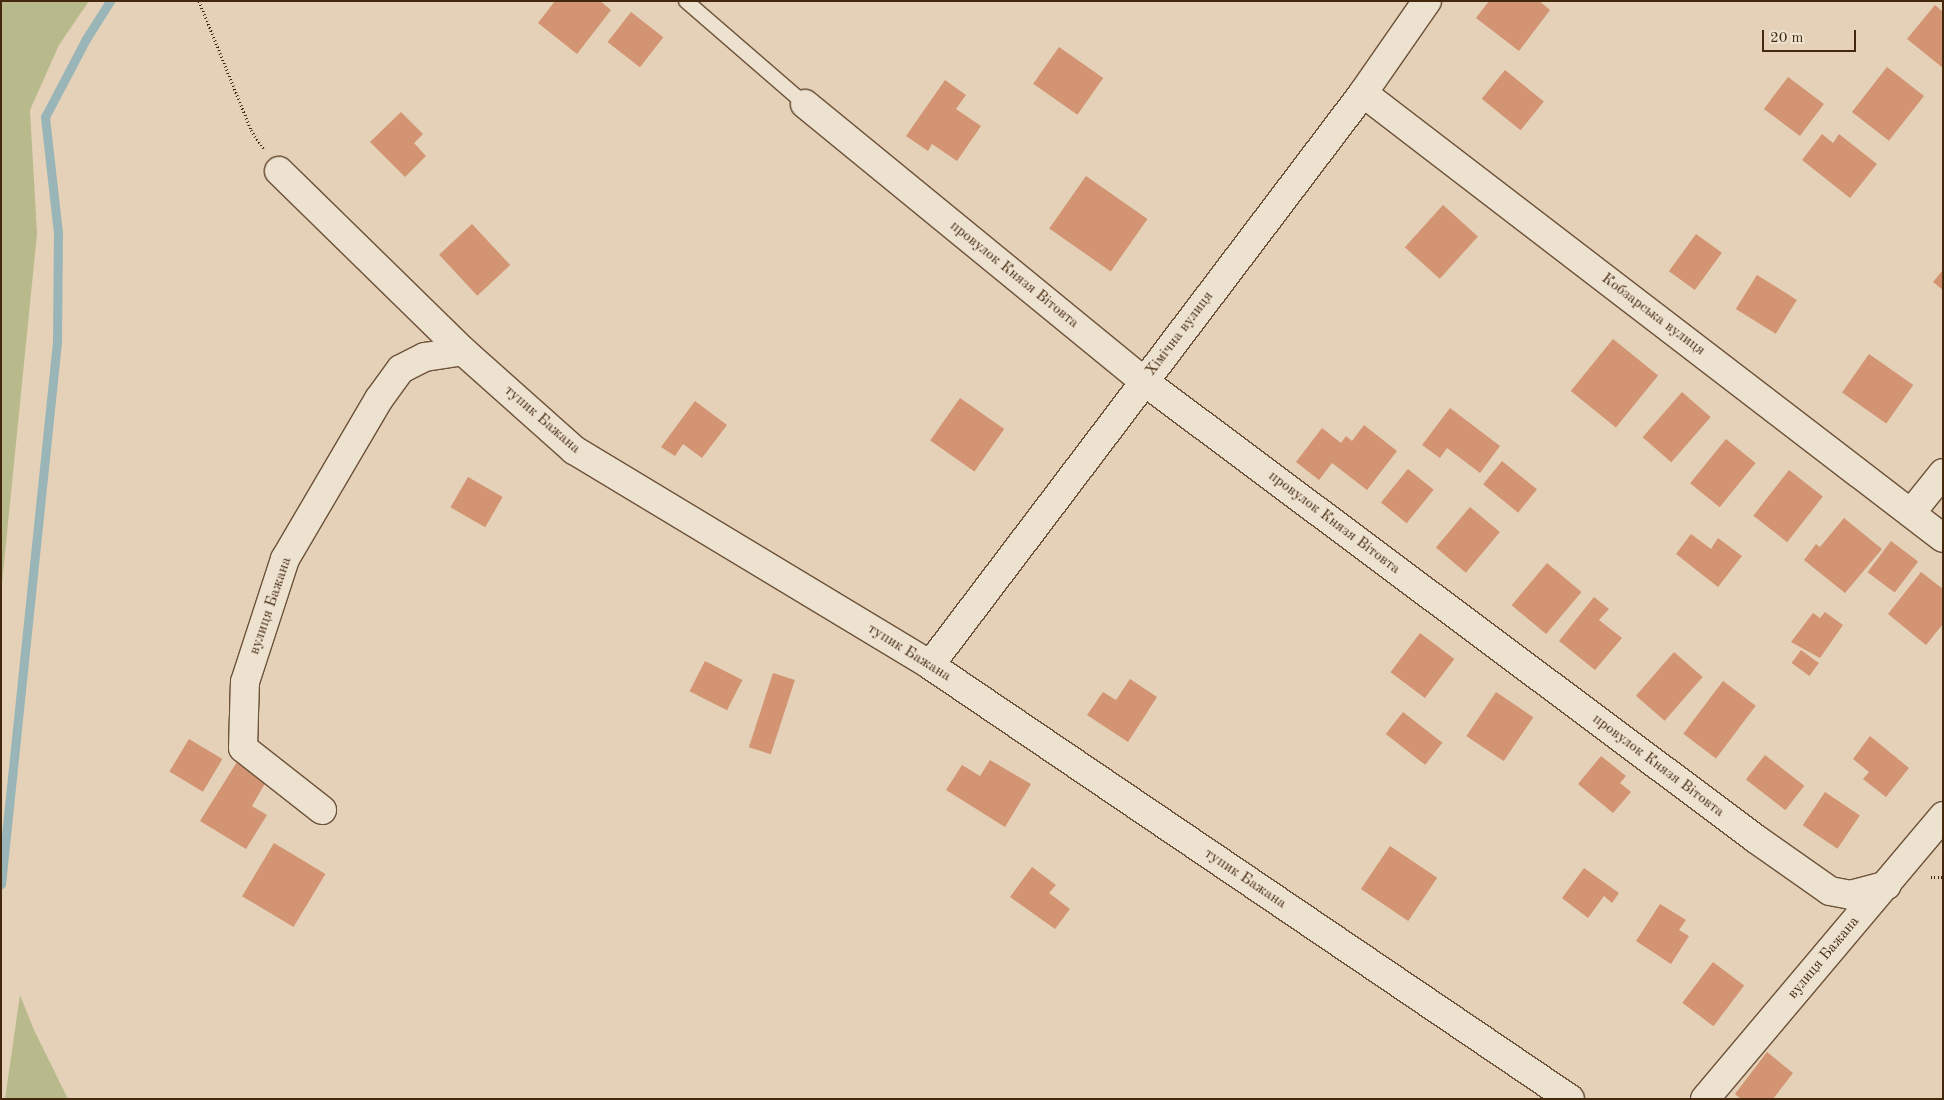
<!DOCTYPE html>
<html>
<head>
<meta charset="utf-8">
<style>
	body { margin:0 }
	#map { position:relative; width:1944px; height:1100px; overflow:hidden; background:#e4d1b7; font-family:"Old Standard TT",serif }
	div>[style] { position:absolute }
	.green>* { inset:0; background:#b9ba8b }
	.stream>* { height:9px; margin:-4.5px; padding:0 4.5px; transform-origin:4.5px; border-radius:4.5px; background:#99b5b8 }
	.building>* { inset:0; background:#d29473; transform-origin:0 0 }
	.path>* { height:3px; margin-top:-1.5px; transform-origin:0; background:repeating-linear-gradient(90deg,#44280d 0 1px,transparent 0 3.5px) }
	.roads { filter:drop-shadow(1px 0 #6c5238) drop-shadow(-1px 0 #6c5238) drop-shadow(0 1px #6c5238) drop-shadow(0 -1px #6c5238) }
	.lane>* { height:14px; margin:-7px; padding:0 7px; transform-origin:7px; border-radius:7px; background:#ede1d0 }
	.street>* { height:28px; margin:-14px; padding:0 14px; transform-origin:14px; border-radius:14px; background:#ede1d0 }
	span { translate:-50% -50%; white-space:nowrap; text-align:center; line-height:1.15; -webkit-text-stroke:4px #ede1d0; paint-order:stroke }
	.street-label { font-size:15px; color:#44280d }
	.frame { position:absolute; inset:0; border:2px solid #44280d; pointer-events:none }
	.scale { position:absolute; left:1762px; top:30px; width:94px; height:22px; box-sizing:border-box; border:2px solid #44280d; border-top:0; padding-left:6px; font-size:15px; line-height:18px; white-space:nowrap; color:#44280d; -webkit-text-stroke:4px #ede1d0; paint-order:stroke }
</style>
</head>
<body>
<div id="map">
	<div class="green">
		<div style="clip-path:polygon(1px 1px,89px 1px,59px 45px,30px 110px,37px 234px,1px 593px)"></div>
		<div style="clip-path:polygon(20px 995px,34px 1030px,68px 1099px,5px 1099px)"></div>
	</div>
	<div class="stream">
		<div style="left:1px;top:884px;width:545px;rotate:-84.1deg"></div>
		<div style="left:57px;top:342px;width:109px;rotate:-89.5deg"></div>
		<div style="left:58px;top:233px;width:117px;rotate:-96.4deg"></div>
		<div style="left:45px;top:117px;width:88px;rotate:-62.3deg"></div>
		<div style="left:86px;top:39px;width:45px;rotate:-57.7deg"></div>
	</div>
	<div class="building">
		<div style="clip-path:polygon(555px 1px,600px 1px,611px 10px,577px 54px,538px 23px)"></div>
		<div style="clip-path:polygon(1489px 1px,1539px 1px,1550px 10px,1519px 51px,1476px 18px)"></div>
		<div style="clip-path:polygon(1935px 5px,1943px 12px,1943px 68px,1907px 39px)"></div>
		<div style="left:631px;top:12px;width:41px;height:38px;rotate:38deg"></div>
		<div style="left:1059px;top:47px;width:54px;height:45px;rotate:35deg"></div>
		<div style="left:1887px;top:67px;width:47px;height:57px;rotate:38deg"></div>
		<div style="left:1505px;top:70px;width:50px;height:37px;rotate:39deg"></div>
		<div style="left:1788px;top:77px;width:45px;height:40px;rotate:37deg"></div>
		<div style="clip-path:polygon(945px 80px,966px 95px,956px 109px,981px 126px,957px 161px,932px 144px,928px 151px,906px 136px)"></div>
		<div style="clip-path:polygon(401px 112px,423px 134px,414px 143px,426px 156px,405px 177px,370px 142px)"></div>
		<div style="clip-path:polygon(1822px 134px,1833px 143px,1839px 134px,1877px 164px,1850px 198px,1802px 160px)"></div>
		<div style="left:1086px;top:176px;width:75px;height:64px;rotate:35deg"></div>
		<div style="left:1443px;top:205px;width:47px;height:57px;rotate:42deg"></div>
		<div style="left:472px;top:224px;width:56px;height:45px;rotate:47deg"></div>
		<div style="left:1696px;top:234px;width:32px;height:46px;rotate:36deg"></div>
		<div style="clip-path:polygon(1943px 270px,1943px 290px,1933px 282px)"></div>
		<div style="left:1757px;top:275px;width:47px;height:40px;rotate:32deg"></div>
		<div style="left:1613px;top:339px;width:58px;height:67px;rotate:39deg"></div>
		<div style="left:1869px;top:354px;width:54px;height:47px;rotate:35deg"></div>
		<div style="left:1682px;top:392px;width:38px;height:60px;rotate:41deg"></div>
		<div style="left:960px;top:398px;width:54px;height:52px;rotate:35deg"></div>
		<div style="clip-path:polygon(695px 401px,727px 425px,702px 458px,683px 444px,675px 456px,661px 447px)"></div>
		<div style="clip-path:polygon(1450px 408px,1500px 446px,1480px 473px,1447px 448px,1440px 458px,1422px 445px)"></div>
		<div style="clip-path:polygon(1364px 425px,1397px 451px,1367px 490px,1332px 463px,1319px 480px,1296px 462px,1322px 428px,1341px 443px,1346px 436px,1352px 441px)"></div>
		<div style="left:1726px;top:439px;width:38px;height:57px;rotate:39deg"></div>
		<div style="left:1502px;top:461px;width:45px;height:30px;rotate:39deg"></div>
		<div style="left:1408px;top:469px;width:33px;height:43px;rotate:39deg"></div>
		<div style="left:1789px;top:470px;width:43px;height:58px;rotate:38deg"></div>
		<div style="left:468px;top:477px;width:40px;height:35px;rotate:30deg"></div>
		<div style="left:1470px;top:507px;width:39px;height:53px;rotate:40deg"></div>
		<div style="clip-path:polygon(1844px 518px,1882px 549px,1845px 593px,1804px 560px,1816px 544px,1820px 547px)"></div>
		<div style="clip-path:polygon(1691px 534px,1711px 549px,1718px 538px,1742px 556px,1718px 587px,1676px 554px)"></div>
		<div style="left:1891px;top:541px;width:34px;height:39px;rotate:37deg"></div>
		<div style="left:1547px;top:563px;width:45px;height:55px;rotate:40deg"></div>
		<div style="clip-path:polygon(1921px 572px,1943px 589px,1943px 624px,1926px 645px,1888px 614px)"></div>
		<div style="clip-path:polygon(1594px 597px,1609px 609px,1599px 620px,1622px 638px,1595px 670px,1559px 641px)"></div>
		<div style="clip-path:polygon(1825px 612px,1843px 625px,1820px 658px,1791px 642px,1813px 613px,1820px 618px)"></div>
		<div style="left:1420px;top:633px;width:43px;height:49px;rotate:37deg"></div>
		<div style="left:1801px;top:650px;width:22px;height:16px;rotate:36deg"></div>
		<div style="left:1674px;top:652px;width:38px;height:58px;rotate:41deg"></div>
		<div style="left:705px;top:661px;width:42px;height:34px;rotate:27deg"></div>
		<div style="left:773px;top:673px;width:23px;height:78px;rotate:18deg"></div>
		<div style="clip-path:polygon(1130px 679px,1157px 697px,1128px 742px,1087px 715px,1103px 692px,1116px 700px)"></div>
		<div style="left:1723px;top:681px;width:41px;height:66px;rotate:37deg"></div>
		<div style="left:1496px;top:692px;width:45px;height:53px;rotate:34deg"></div>
		<div style="left:1403px;top:712px;width:50px;height:28px;rotate:38deg"></div>
		<div style="clip-path:polygon(1870px 736px,1909px 768px,1886px 797px,1863px 779px,1869px 772px,1853px 759px)"></div>
		<div style="left:189px;top:739px;width:39px;height:38px;rotate:31deg"></div>
		<div style="left:1765px;top:755px;width:50px;height:31px;rotate:38deg"></div>
		<div style="clip-path:polygon(1601px 756px,1626px 776px,1620px 783px,1631px 792px,1613px 813px,1578px 784px)"></div>
		<div style="clip-path:polygon(990px 760px,1031px 784px,1005px 827px,946px 790px,962px 765px,980px 776px)"></div>
		<div style="clip-path:polygon(237px 762px,267px 780px,252px 806px,267px 815px,246px 849px,200px 821px)"></div>
		<div style="left:1825px;top:792px;width:42px;height:40px;rotate:34deg"></div>
		<div style="left:274px;top:843px;width:60px;height:62px;rotate:31deg"></div>
		<div style="left:1390px;top:846px;width:57px;height:52px;rotate:34deg"></div>
		<div style="clip-path:polygon(1032px 867px,1056px 885px,1049px 893px,1070px 909px,1055px 929px,1010px 897px)"></div>
		<div style="clip-path:polygon(1584px 868px,1619px 893px,1612px 903px,1604px 896px,1588px 918px,1562px 898px)"></div>
		<div style="clip-path:polygon(1660px 904px,1686px 920px,1679px 930px,1689px 936px,1671px 964px,1636px 941px)"></div>
		<div style="left:1713px;top:962px;width:39px;height:51px;rotate:37deg"></div>
		<div style="clip-path:polygon(1767px 1052px,1793px 1073px,1773px 1099px,1741px 1099px,1735px 1094px)"></div>
	</div>
	<div class="path">
		<div style="left:199px;top:1px;width:139px;rotate:68deg"></div>
		<div style="left:251px;top:130px;width:22px;rotate:56deg"></div>
		<div style="left:1931px;top:877px;width:12px"></div>
	</div>
	<div class="roads">
		<div class="lane">
			<div style="left:686px;top:1px;width:157px;rotate:40.9deg"></div>
		</div>
		<div class="street">
			<div style="left:1363px;top:93px;width:731px;rotate:37.5deg"></div>
			<div style="left:805px;top:104px;width:439px;rotate:39.3deg"></div>
			<div style="left:1145px;top:382px;width:763px;rotate:36.79deg"></div>
			<div style="left:1756px;top:839px;width:90px;rotate:35.1deg"></div>
			<div style="left:1830px;top:891px;width:20px;rotate:11deg"></div>
			<div style="left:1850px;top:895px;width:38px;rotate:-15deg"></div>
			<div style="left:279px;top:171px;width:257px;rotate:44.4deg"></div>
			<div style="left:463px;top:351px;width:149px;rotate:41.7deg"></div>
			<div style="left:574px;top:450px;width:416px;rotate:31.1deg"></div>
			<div style="left:930px;top:665px;width:773px;rotate:34.14deg"></div>
			<div style="left:1911px;top:513px;width:51px;rotate:-51.3deg"></div>
			<div style="left:930px;top:665px;width:717px;rotate:-52.87deg"></div>
			<div style="left:1363px;top:93px;width:112px;rotate:-55.2deg"></div>
			<div style="left:322px;top:810px;width:100px;rotate:-141.9deg"></div>
			<div style="left:243px;top:748px;width:66px;rotate:-88.3deg"></div>
			<div style="left:245px;top:682px;width:129px;rotate:-72deg"></div>
			<div style="left:285px;top:559px;width:186px;rotate:-59.6deg"></div>
			<div style="left:379px;top:399px;width:37px;rotate:-54deg"></div>
			<div style="left:401px;top:369px;width:27px;rotate:-27deg"></div>
			<div style="left:425px;top:357px;width:38px;rotate:-9deg"></div>
			<div style="left:1705px;top:1099px;width:370px;rotate:-49.9deg"></div>
		</div>
	</div>
	<div class="street-label">
		<span style="left:1014px;top:275px;rotate:39deg">провулок Князя Вітовта</span>
		<span style="left:1653px;top:315px;rotate:37deg">Кобзарська вулиця</span>
		<span style="left:1180px;top:334px;rotate:-53deg">Хімічна вулиця</span>
		<span style="left:542px;top:420px;rotate:41deg">тупик Бажана</span>
		<span style="left:1334px;top:523px;rotate:37deg">провулок Князя Вітовта</span>
		<span style="left:271px;top:606px;rotate:-71deg">вулиця Бажана</span>
		<span style="left:909px;top:653px;rotate:32deg">тупик Бажана</span>
		<span style="left:1658px;top:766px;rotate:37deg">провулок Князя Вітовта</span>
		<span style="left:1245px;top:879px;rotate:34deg">тупик Бажана</span>
		<span style="left:1824px;top:958px;rotate:-50deg">вулиця Бажана</span>
	</div>
	<div class="frame"></div>
	<div class="scale">20 m</div>
</div>
</body>
</html>
